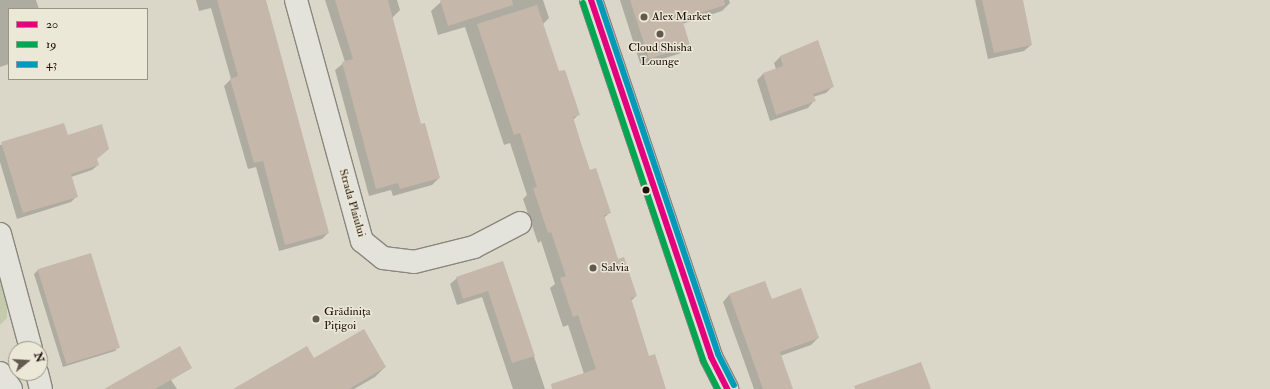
<!DOCTYPE html>
<html>
<head>
<meta charset="utf-8">
<style>
	body { margin:0 }
	#map { position:relative; width:1270px; height:389px; overflow:hidden; background:#dad7c9; font-family:"IM FELL Double Pica",serif }
	div>[style] { position:absolute }
	.green>* { inset:0; background:#c3cbac }
	.shadow>* { inset:0; background:#0003 }
	.building>* { inset:0; background:#c5b7a9; transform-origin:0 0 }
	.roads { filter:drop-shadow(1px 0 #8a877e) drop-shadow(-1px 0 #8a877e) drop-shadow(0 1px #8a877e) drop-shadow(0 -1px #8a877e) }
	.minor>* { height:22px; margin:-11px; padding:0 11px; transform-origin:11px; border-radius:11px; background:#e3e2db }
	.major>* { height:22px; margin:-11px; padding:0 11px; transform-origin:11px; border-radius:11px; background:#dfddd4 }
	.bus-1>* { height:6px; margin:-3px; padding:0 3px; transform-origin:3px; border-radius:3px; background:#e5007d }
	.bus-2>* { height:6px; margin:-3px; padding:0 3px; transform-origin:3px; border-radius:3px; background:#00a651 }
	.bus-3>* { height:6px; margin:-3px; padding:0 3px; transform-origin:3px; border-radius:3px; background:#039aba }
	.dots>* { width:11px; height:11px; translate:-50% -50%; box-sizing:border-box; border:2px solid #ece8d7; border-radius:50% }
	span { translate:-50% -50%; white-space:nowrap; text-align:center; line-height:1.15; -webkit-text-stroke:3px #ece8d7; paint-order:stroke }
	.poi-label { font-size:12px; color:#21130b }
	.left { translate:0 -50%; text-align:left }
	.street-label { font-size:12px; color:#21130b }
	.legend { position:absolute; left:8px; top:8px; width:140px; height:72px; box-sizing:border-box; background:#ece8d7; border:1px solid #9b9385; margin:0; padding:5px 7px; list-style:none; font-size:12px; color:#21130b }
	.legend li { display:flex; align-items:center; gap:8px; height:20px }
	.legend b { width:20px; border:1px solid #9b9385 }
	.north { position:absolute; left:8px; top:341px; width:40px; height:40px; box-sizing:border-box; background:#ece8d7; border:1px solid #9b9385; border-radius:50%; rotate:72deg; font-size:11px; font-weight:700; line-height:16px; text-align:center; color:#21130b }
	.north::after { content:''; display:block; margin:auto; width:14px; height:18px; background:#62584e; clip-path:polygon(50% 0,100% 100%,50% 72%,0 100%) }
</style>
</head>
<body>
<div id="map">
	<div class="green">
		<div style="clip-path:polygon(0 279px,7px 305px,7px 318px,0 325px)"></div>
	</div>
	<div class="shadow">
		<div style="clip-path:polygon(0 0,36px 0,39px 9px,9px 9px,9px 64px,0 67px)"></div>
		<div style="clip-path:polygon(196px 0,265px 0,328px 233px,322px 239px,279px 251px,256px 167px,248px 169px,224px 86px,231px 79px,211px 8px,199px 11px)"></div>
		<div style="clip-path:polygon(325px 0,397px 0,400px 10px,392px 18px,421px 126px,439px 178px,432px 185px,393px 196px,391px 190px,369px 196px,335px 70px,345px 62px)"></div>
		<div style="clip-path:polygon(543px 0,549px 18px,543px 24px,558px 73px,578px 115px,573px 120px,589px 171px,610px 212px,604px 218px,618px 260px,636px 296px,631px 301px,648px 357px,665px 389px,581px 389px,585px 377px,568px 325px,563px 327px,550px 288px,555px 284px,541px 241px,538px 243px,523px 199px,527px 195px,510px 143px,504px 145px,465px 27px,438px 35px,431px 11px,443px 0)"></div>
		<div style="clip-path:polygon(620px 0,729px 0,730px 3px,722px 11px,682px 24px,689px 45px,681px 53px,641px 66px)"></div>
		<div style="clip-path:polygon(975px 0,1022px 0,1031px 45px,1024px 51px,988px 59px)"></div>
		<div style="clip-path:polygon(781px 56px,832px 87px,826px 93px,813px 97px,814px 101px,808px 108px,770px 121px,757px 80px,763px 74px,776px 69px,774px 63px)"></div>
		<div style="clip-path:polygon(67px 136px,96px 159px,98px 165px,92px 170px,71px 177px,77px 196px,71px 202px,17px 219px,0 162px,0 145px)"></div>
		<div style="clip-path:polygon(502px 262px,545px 389px,513px 389px,482px 297px,457px 305px,450px 284px,457px 278px)"></div>
		<div style="clip-path:polygon(38px 270px,118px 347px,115px 351px,63px 367px,34px 274px)"></div>
		<div style="clip-path:polygon(764px 282px,771px 301px,818px 338px,811px 345px,780px 356px,792px 389px,754px 389px,723px 302px,729px 295px)"></div>
		<div style="clip-path:polygon(314px 360px,385px 367px,375px 377px,354px 389px,250px 389px)"></div>
		<div style="clip-path:polygon(191px 368px,171px 380px,177px 389px,106px 389px)"></div>
	</div>
	<div class="building">
		<div style="clip-path:polygon(217px 0,266px 0,329px 233px,285px 245px,263px 161px,254px 163px,230px 79px,238px 76px)"></div>
		<div style="clip-path:polygon(335px 0,388px 0,421px 124px,425px 123px,440px 178px,400px 189px,398px 183px,376px 189px,342px 62px,353px 59px)"></div>
		<div style="clip-path:polygon(440px 0,512px 0,513px 5px,448px 26px)"></div>
		<div style="clip-path:polygon(630px 0,724px 0,725px 5px,682px 19px,690px 45px,649px 59px)"></div>
		<div style="clip-path:polygon(982px 0,1023px 0,1032px 45px,994px 53px)"></div>
		<div style="clip-path:polygon(537px 5px,559px 71px,565px 70px,580px 115px,573px 117px,581px 143px,590px 170px,596px 168px,611px 213px,604px 215px,618px 259px,624px 257px,637px 296px,631px 298px,649px 356px,655px 354px,666px 389px,552px 389px,551px 384px,596px 369px,578px 315px,573px 317px,560px 278px,566px 276px,551px 232px,548px 233px,533px 188px,537px 187px,520px 133px,514px 135px,477px 24px)"></div>
		<div style="clip-path:polygon(818px 40px,834px 87px,813px 94px,816px 101px,776px 115px,763px 73px,783px 66px,780px 56px)"></div>
		<div style="clip-path:polygon(64px 123px,68px 135px,102px 124px,109px 149px,97px 159px,99px 165px,71px 174px,78px 197px,23px 213px,1px 142px)"></div>
		<div style="left:91px;top:253px;width:99px;height:56px;rotate:73deg"></div>
		<div style="clip-path:polygon(503px 261px,535px 356px,512px 363px,488px 291px,463px 299px,456px 277px)"></div>
		<div style="clip-path:polygon(765px 281px,772px 299px,801px 288px,819px 338px,780px 352px,793px 389px,763px 389px,729px 294px)"></div>
		<div style="clip-path:polygon(364px 329px,386px 367px,349px 389px,233px 389px,307px 346px,314px 358px)"></div>
		<div style="clip-path:polygon(180px 346px,192px 368px,155px 389px,104px 389px)"></div>
		<div style="clip-path:polygon(921px 362px,931px 389px,855px 389px,854px 386px)"></div>
	</div>
	<div class="roads">
		<div class="minor">
			<div style="left:296px;top:0;width:250px;rotate:74.7deg"></div>
			<div style="left:362px;top:241px;width:27px;rotate:39deg"></div>
			<div style="left:383px;top:258px;width:31px;rotate:7deg"></div>
			<div style="left:414px;top:262px;width:62px;rotate:-14deg"></div>
			<div style="left:474px;top:247px;width:52px;rotate:-27.6deg"></div>
			<div style="left:0;top:234px;width:119px;rotate:74.9deg"></div>
			<div style="left:0;top:373px;width:19px;rotate:55deg"></div>
			<div style="left:37px;top:373px;width:16px;rotate:76deg"></div>
		</div>
		<div class="major">
			<div style="left:591px;top:0;width:377px;rotate:71.4deg"></div>
			<div style="left:711px;top:357px;width:36px;rotate:63deg"></div>
		</div>
	</div>
	<div class="bus-1">
		<div style="left:591px;top:0;width:377px;rotate:71.4deg"></div>
		<div style="left:711px;top:357px;width:36px;rotate:63deg"></div>
	</div>
	<div class="bus-2">
		<div style="left:583px;top:3px;width:377px;rotate:71.4deg"></div>
		<div style="left:703px;top:360px;width:33px;rotate:63deg"></div>
	</div>
	<div class="bus-3">
		<div style="left:599px;top:0;width:373px;rotate:71.4deg"></div>
		<div style="left:718px;top:354px;width:35px;rotate:63deg"></div>
	</div>
	<div class="dots">
		<div style="left:644px;top:17px;background:#62584e"></div>
		<div style="left:660px;top:34px;background:#62584e"></div>
		<div style="left:646px;top:190px;background:#21130b"></div>
		<div style="left:593px;top:268px;background:#62584e"></div>
		<div style="left:316px;top:319px;background:#62584e"></div>
	</div>
	<div class="poi-label">
		<span class="left" style="left:652px;top:17px">Alex Market</span>
		<span style="left:660px;top:55px">Cloud Shisha<br>Lounge</span>
		<span class="left" style="left:601px;top:268px">Salvia</span>
		<span class="left" style="left:324px;top:319px">Grădinița<br>Pițigoi</span>
	</div>
	<div class="street-label">
		<span style="left:352px;top:203px;rotate:74deg">Strada Plaiului</span>
	</div>
	<ul class="legend">
	<li><b style="height:5px;background:#e5007d"></b>20</li>
	<li><b style="height:5px;background:#00a651"></b>19</li>
	<li><b style="height:5px;background:#039aba"></b>43</li>
	</ul>
	<div class="north">N</div>
</div>
</body>
</html>
